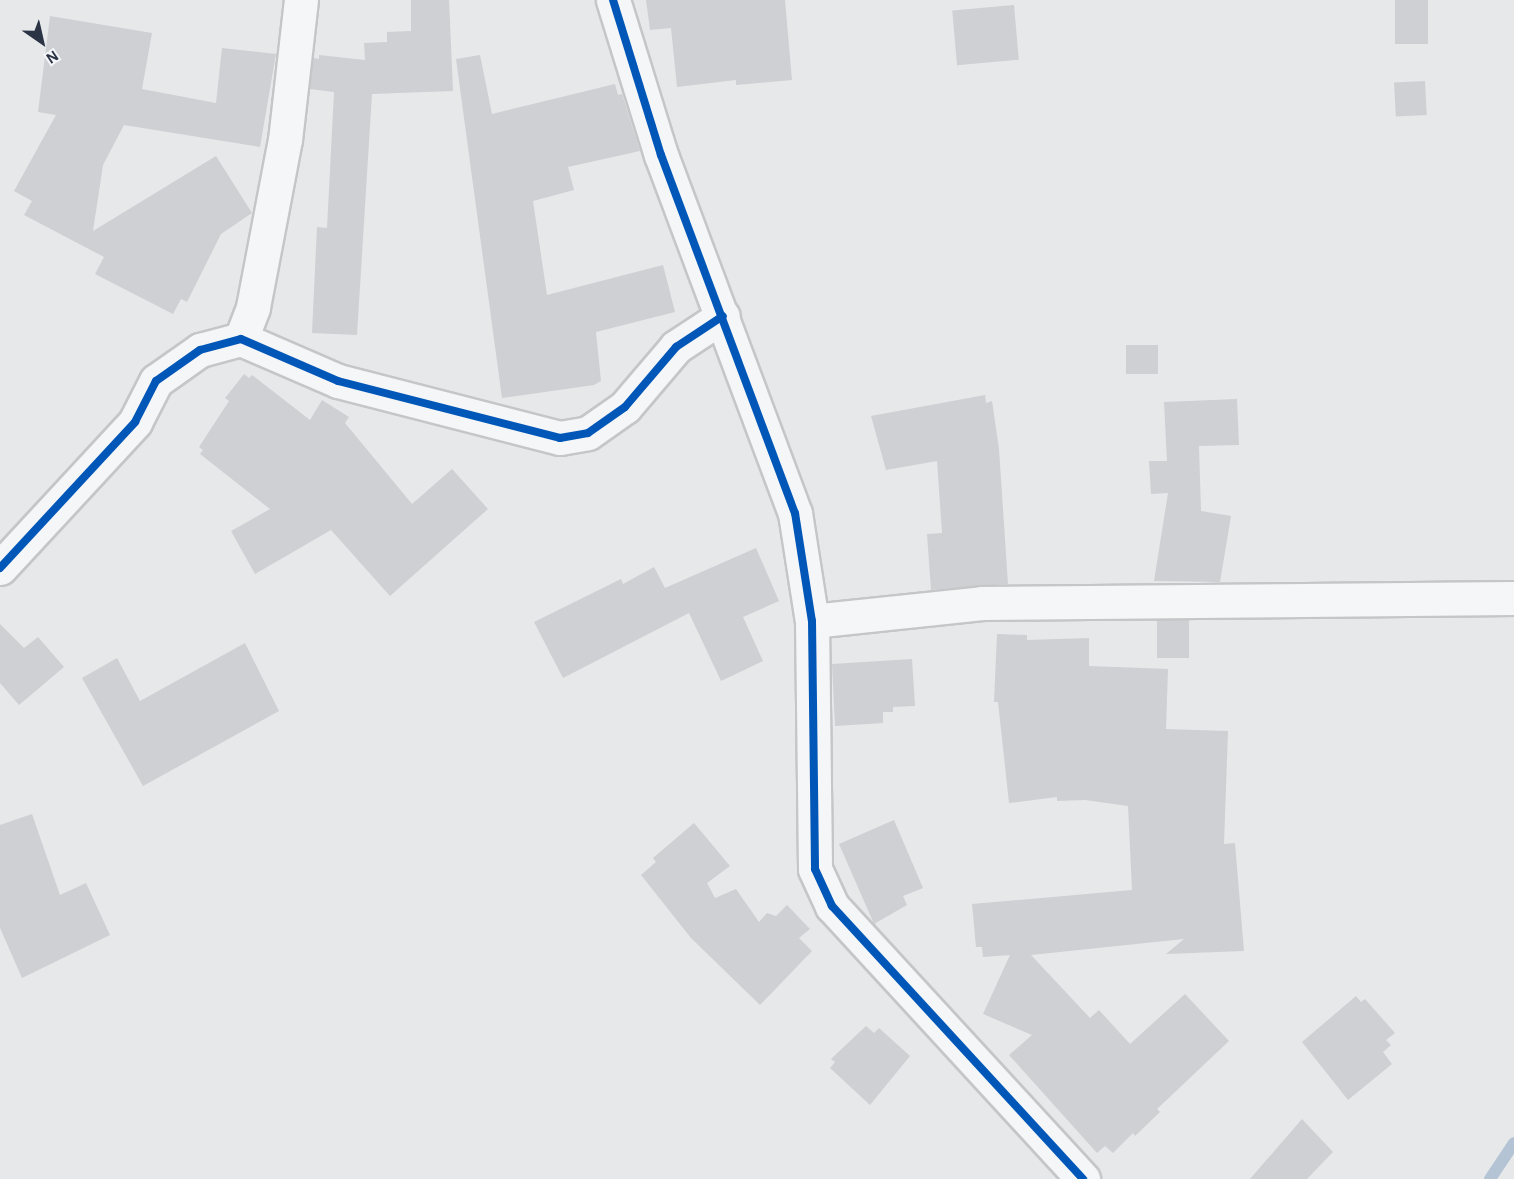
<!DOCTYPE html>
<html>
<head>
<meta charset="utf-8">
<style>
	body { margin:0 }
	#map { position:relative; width:1514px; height:1179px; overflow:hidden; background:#e6e8ea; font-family:"Alegreya Sans",sans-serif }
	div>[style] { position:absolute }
	.stream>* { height:12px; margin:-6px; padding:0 6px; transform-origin:6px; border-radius:6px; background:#b4c4d5 }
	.building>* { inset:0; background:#ced0d3; transform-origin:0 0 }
	.roads { filter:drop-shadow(2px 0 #c4c6c8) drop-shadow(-2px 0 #c4c6c8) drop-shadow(0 2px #c4c6c8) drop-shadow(0 -2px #c4c6c8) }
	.minor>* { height:33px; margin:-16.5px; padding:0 16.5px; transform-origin:16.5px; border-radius:16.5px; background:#f5f6f7 }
	.cycleway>* { height:8px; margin:-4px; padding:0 4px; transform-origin:4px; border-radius:4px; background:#0057b8 }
	span { translate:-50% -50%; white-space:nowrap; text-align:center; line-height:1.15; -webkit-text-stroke:4.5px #f4f6f9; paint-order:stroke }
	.north { position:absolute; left:12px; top:12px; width:60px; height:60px; -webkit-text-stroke:4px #f4f6f9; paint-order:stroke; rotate:146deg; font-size:16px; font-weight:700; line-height:24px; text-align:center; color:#2b3445 }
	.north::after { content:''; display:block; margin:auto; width:21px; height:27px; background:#2b3445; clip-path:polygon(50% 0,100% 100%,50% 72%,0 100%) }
</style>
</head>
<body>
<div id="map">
	<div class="stream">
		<div style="left:1490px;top:1179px;width:43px;rotate:-56.3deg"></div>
	</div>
	<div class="building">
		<div style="clip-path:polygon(411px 0,449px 0,453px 91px,372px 94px,357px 335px,312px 333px,317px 227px,327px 228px,334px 92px,310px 89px,313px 58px,319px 59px,319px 55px,365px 60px,364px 43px,387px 42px,387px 32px,411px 31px)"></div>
		<div style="clip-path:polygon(646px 0,785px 0,792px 80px,736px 85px,736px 80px,677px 87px,671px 28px,650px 30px)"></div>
		<div style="left:1395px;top:0;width:33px;height:44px"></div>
		<div style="left:1014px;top:5px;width:55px;height:62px;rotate:85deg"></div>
		<div style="clip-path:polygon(50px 16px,152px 33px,142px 89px,216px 103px,222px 48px,276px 54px,260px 147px,124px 125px,103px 165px,93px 231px,216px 156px,252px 213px,221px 234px,187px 302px,181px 299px,173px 314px,95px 274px,104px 257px,24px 215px,32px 201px,14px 191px,56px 115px,38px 112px)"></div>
		<div style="clip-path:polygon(480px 55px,492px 114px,615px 84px,618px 95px,622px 94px,640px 151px,568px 167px,574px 190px,533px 201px,547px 295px,663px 265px,675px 312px,596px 332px,601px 381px,594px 385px,502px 398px,456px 59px)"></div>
		<div style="left:1425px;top:81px;width:34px;height:31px;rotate:87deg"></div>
		<div style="left:1158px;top:345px;width:29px;height:32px;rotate:90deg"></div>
		<div style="clip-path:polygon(244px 374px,249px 378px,252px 375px,310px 420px,322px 400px,349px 417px,345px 423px,412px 504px,452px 469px,488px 509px,390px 596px,331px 530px,255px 574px,231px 531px,270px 509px,200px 454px,203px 450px,199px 447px,229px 401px,225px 398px)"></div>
		<div style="clip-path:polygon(985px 395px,986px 403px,992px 401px,999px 449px,1008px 584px,931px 590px,927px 534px,942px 533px,937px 461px,886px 470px,871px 416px)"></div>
		<div style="clip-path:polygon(1237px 399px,1239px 445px,1199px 446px,1201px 511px,1231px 516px,1220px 582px,1154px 581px,1168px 493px,1151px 494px,1149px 461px,1167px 461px,1164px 402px)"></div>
		<div style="clip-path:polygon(756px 548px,779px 601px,743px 617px,763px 661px,721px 681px,689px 613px,563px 678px,534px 622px,621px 579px,623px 584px,654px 567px,665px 588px)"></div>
		<div style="left:1157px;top:620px;width:32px;height:38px"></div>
		<div style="clip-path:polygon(0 624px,24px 648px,38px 637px,64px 667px,19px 705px,0 683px)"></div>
		<div style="clip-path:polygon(997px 634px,1027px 635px,1027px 640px,1089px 638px,1089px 666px,1168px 669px,1166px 729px,1228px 731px,1224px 844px,1235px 843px,1244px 951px,1166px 954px,1184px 939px,1031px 955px,1090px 1018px,1099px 1010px,1130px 1044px,1185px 994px,1229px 1041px,1157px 1109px,1160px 1112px,1135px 1136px,1133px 1133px,1113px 1153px,1105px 1146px,1097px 1153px,1009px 1055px,1032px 1035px,983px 1014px,1010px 955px,983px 957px,982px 947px,976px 947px,972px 904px,1132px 890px,1128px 806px,1085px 800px,1057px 801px,1057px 797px,1009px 803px,998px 702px,994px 702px)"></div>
		<div style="clip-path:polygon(245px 643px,279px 711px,143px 786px,82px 678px,117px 658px,140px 701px)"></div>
		<div style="clip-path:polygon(912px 659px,915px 706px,893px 707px,893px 712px,883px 712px,883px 723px,835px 726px,832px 664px)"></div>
		<div style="clip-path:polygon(32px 814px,60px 895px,86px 883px,110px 935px,22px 978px,0 928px,0 825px)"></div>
		<div style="clip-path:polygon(894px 820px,923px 888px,903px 896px,907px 905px,874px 924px,839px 844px)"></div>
		<div style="clip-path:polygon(694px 823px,730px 866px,707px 883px,715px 898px,736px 889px,759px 922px,767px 913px,776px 916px,787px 905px,810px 929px,799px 938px,812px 951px,760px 1005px,691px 938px,641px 875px,656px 862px,653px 858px)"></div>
		<div style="clip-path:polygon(1356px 996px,1361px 1002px,1365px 999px,1395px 1033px,1386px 1040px,1391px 1045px,1383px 1052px,1392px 1064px,1348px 1100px,1302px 1042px)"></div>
		<div style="clip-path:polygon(866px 1026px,874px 1033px,879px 1028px,910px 1056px,870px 1105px,830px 1068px,835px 1062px,831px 1059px)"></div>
		<div style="clip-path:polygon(1302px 1119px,1333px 1152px,1307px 1179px,1250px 1179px)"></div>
	</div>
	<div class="roads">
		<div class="minor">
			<div style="left:613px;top:0;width:162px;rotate:72.8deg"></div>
			<div style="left:661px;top:155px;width:382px;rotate:69.5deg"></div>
			<div style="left:795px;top:513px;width:109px;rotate:81.1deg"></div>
			<div style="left:812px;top:621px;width:248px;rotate:89.3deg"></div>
			<div style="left:815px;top:869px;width:41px;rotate:65.3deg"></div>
			<div style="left:832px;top:906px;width:371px;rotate:47.4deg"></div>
			<div style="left:241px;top:339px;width:34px;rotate:-69deg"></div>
			<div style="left:253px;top:307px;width:170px;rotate:-79.2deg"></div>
			<div style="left:285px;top:140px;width:141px;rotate:-83.5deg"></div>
			<div style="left:0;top:568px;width:199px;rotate:-47.2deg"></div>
			<div style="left:135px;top:422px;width:46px;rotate:-62.9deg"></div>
			<div style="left:156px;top:381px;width:54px;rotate:-35.2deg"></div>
			<div style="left:200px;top:350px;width:42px;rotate:-15deg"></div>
			<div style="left:241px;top:339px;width:106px;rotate:23.4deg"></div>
			<div style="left:338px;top:381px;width:229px;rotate:14.4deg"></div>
			<div style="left:560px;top:438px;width:28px;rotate:-10deg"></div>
			<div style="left:588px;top:433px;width:45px;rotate:-35.1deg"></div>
			<div style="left:625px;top:407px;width:79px;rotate:-49.6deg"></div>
			<div style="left:676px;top:347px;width:56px;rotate:-33.4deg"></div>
			<div style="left:812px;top:621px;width:171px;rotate:-6deg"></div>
			<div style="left:982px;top:603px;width:532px;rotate:-0.54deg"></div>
		</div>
	</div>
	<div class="cycleway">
		<div style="left:613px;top:0;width:162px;rotate:72.8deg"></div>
		<div style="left:661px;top:155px;width:382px;rotate:69.5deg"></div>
		<div style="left:795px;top:513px;width:109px;rotate:81.1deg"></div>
		<div style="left:812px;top:621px;width:248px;rotate:89.3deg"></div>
		<div style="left:815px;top:869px;width:41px;rotate:65.3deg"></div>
		<div style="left:832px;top:906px;width:371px;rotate:47.4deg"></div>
		<div style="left:0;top:568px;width:199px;rotate:-47.2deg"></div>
		<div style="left:135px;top:422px;width:46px;rotate:-62.9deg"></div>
		<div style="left:156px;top:381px;width:54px;rotate:-35.2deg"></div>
		<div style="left:200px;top:350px;width:42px;rotate:-15deg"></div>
		<div style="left:241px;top:339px;width:106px;rotate:23.4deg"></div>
		<div style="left:338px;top:381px;width:229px;rotate:14.4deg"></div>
		<div style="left:560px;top:438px;width:28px;rotate:-10deg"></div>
		<div style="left:588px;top:433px;width:45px;rotate:-35.1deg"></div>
		<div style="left:625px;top:407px;width:79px;rotate:-49.6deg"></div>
		<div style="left:676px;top:347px;width:56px;rotate:-33.4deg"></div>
	</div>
	<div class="north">N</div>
</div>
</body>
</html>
